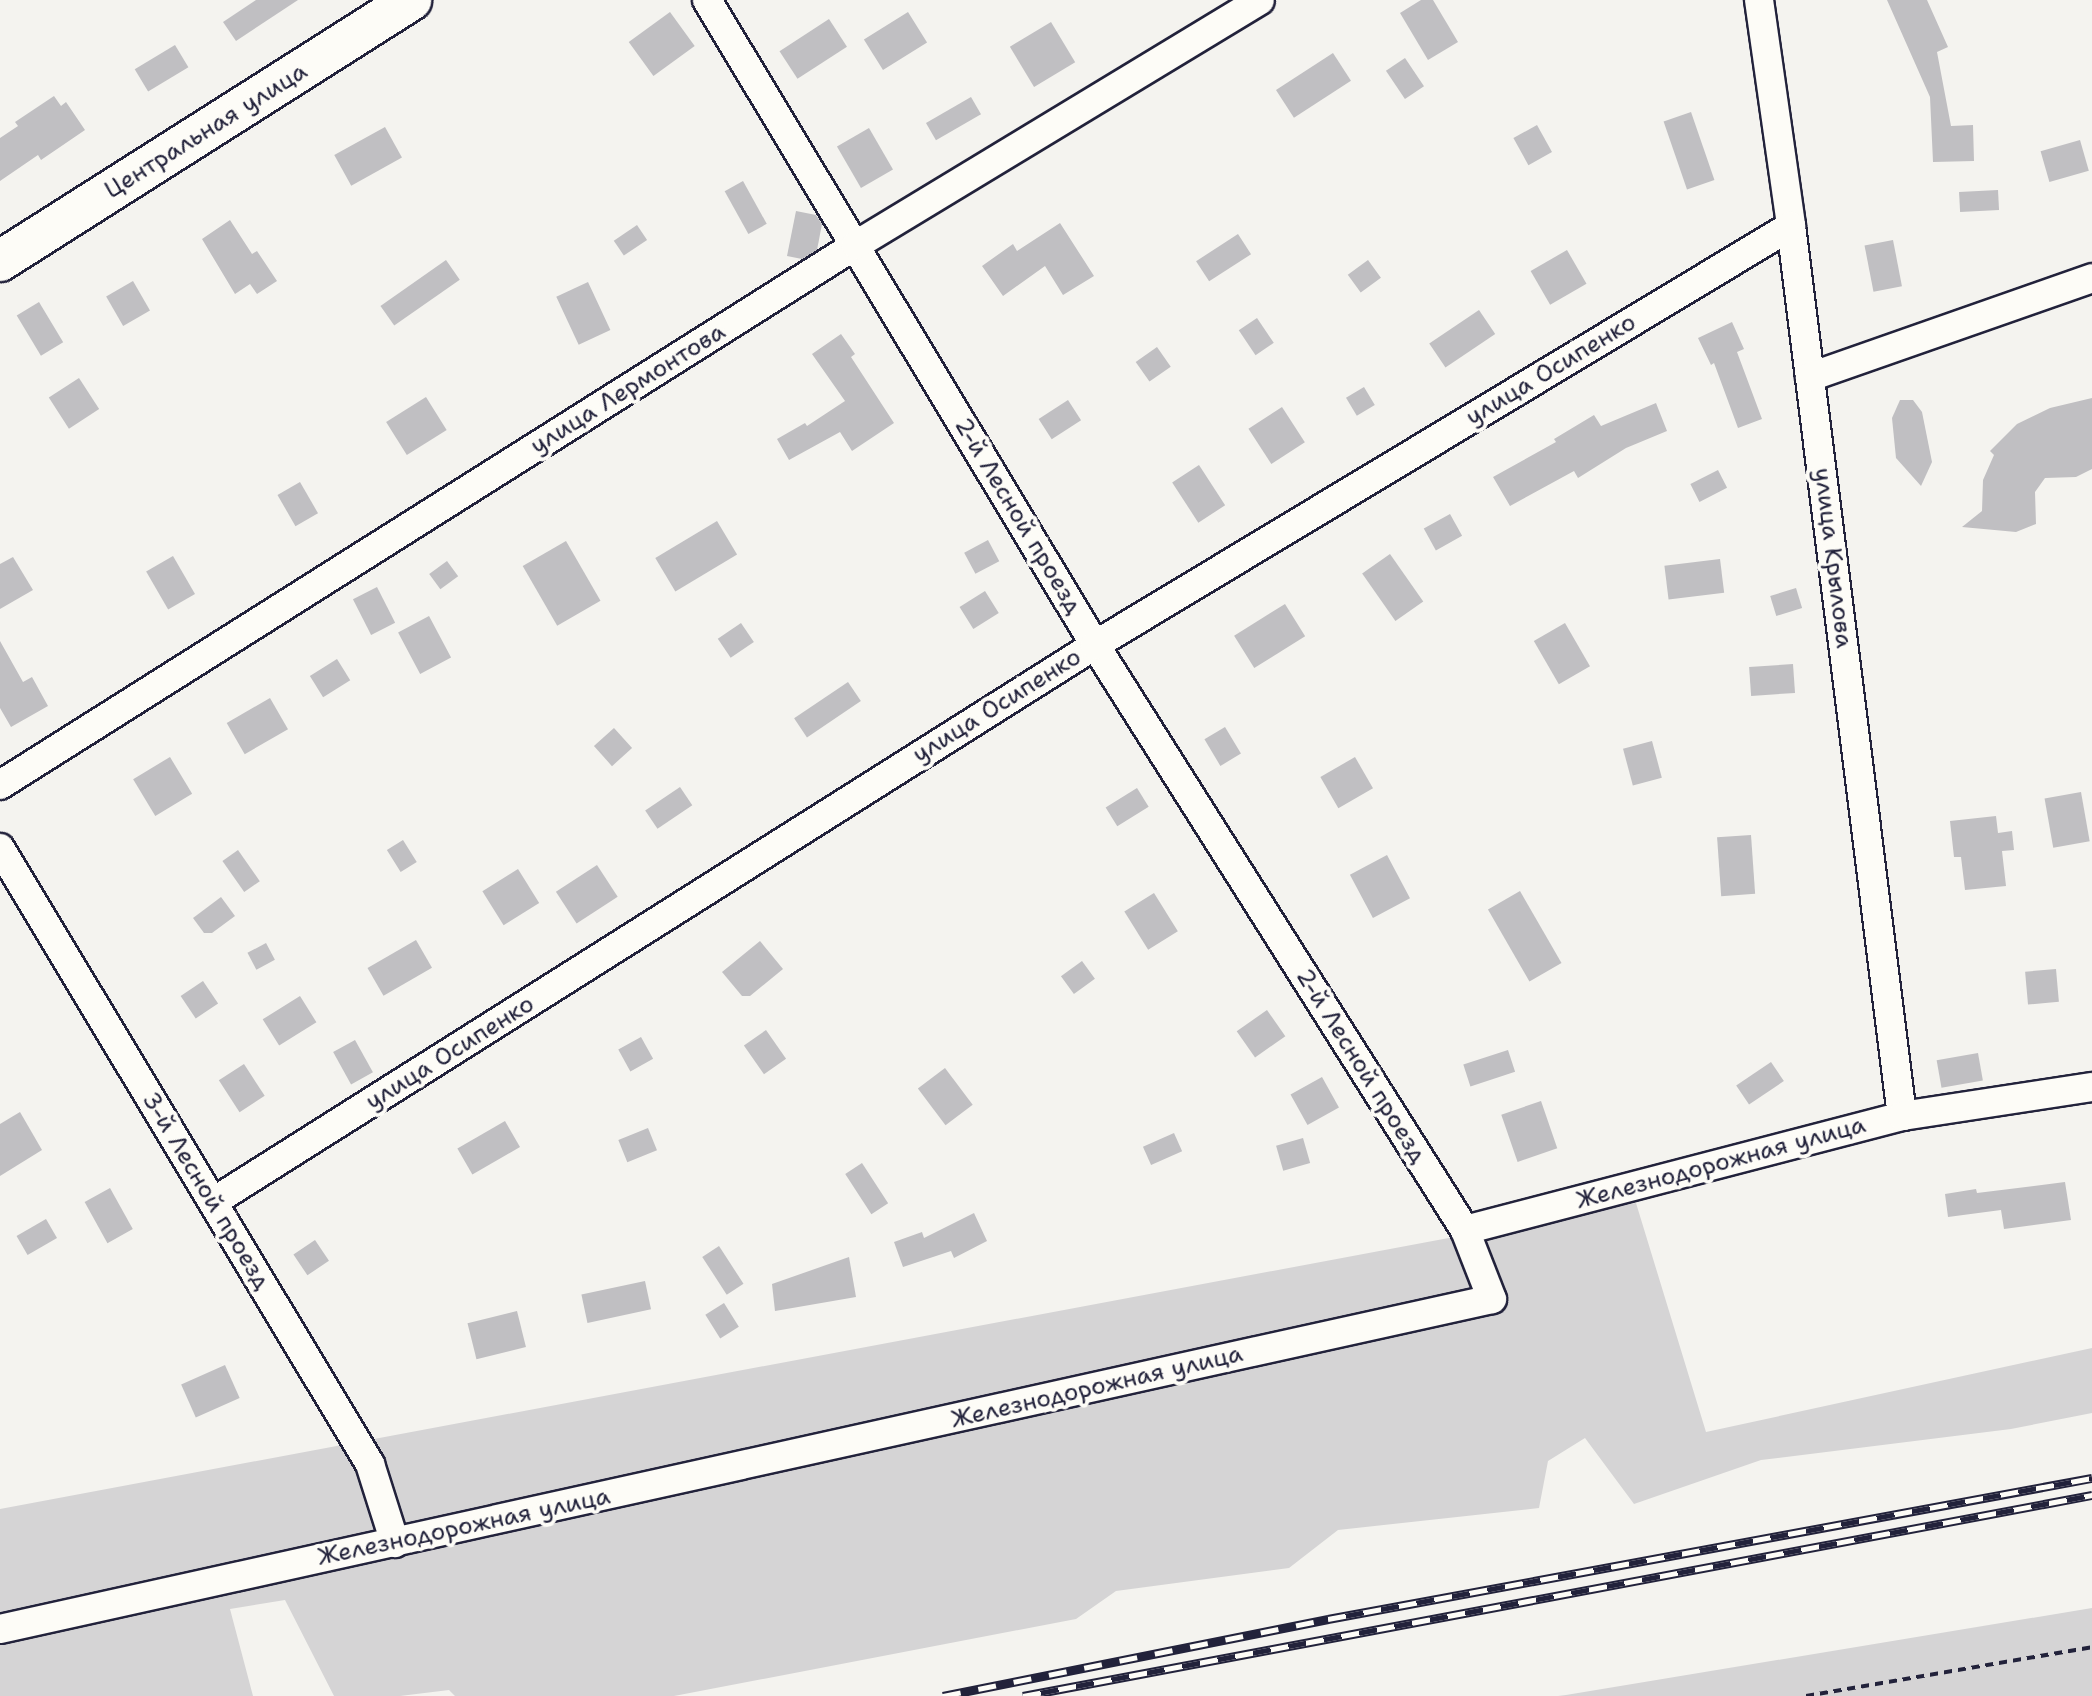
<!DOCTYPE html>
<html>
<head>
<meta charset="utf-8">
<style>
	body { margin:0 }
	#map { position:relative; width:2092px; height:1696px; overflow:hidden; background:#f4f3ef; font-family:"Shantell Sans",sans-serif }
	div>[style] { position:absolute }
	.green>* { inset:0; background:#d5d4d5 }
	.building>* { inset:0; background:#c0bfc2; transform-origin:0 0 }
	.path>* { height:4px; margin-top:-2px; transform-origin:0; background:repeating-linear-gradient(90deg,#22223b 0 8px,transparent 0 14px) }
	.roads { filter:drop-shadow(2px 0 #22223b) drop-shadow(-2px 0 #22223b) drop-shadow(0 2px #22223b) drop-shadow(0 -2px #22223b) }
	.street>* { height:28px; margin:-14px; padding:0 14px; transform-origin:14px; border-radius:14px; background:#fdfcf7 }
	.secondary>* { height:40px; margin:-20px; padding:0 20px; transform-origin:20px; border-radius:20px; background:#fdfcf7 }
	.rail>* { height:9px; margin-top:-4.5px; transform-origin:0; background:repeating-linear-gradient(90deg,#fdfcf7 0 18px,#22223b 0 36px); box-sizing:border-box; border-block:2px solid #22223b }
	span { translate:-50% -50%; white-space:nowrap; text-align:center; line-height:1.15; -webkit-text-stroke:8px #fdfcf7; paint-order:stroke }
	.street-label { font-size:24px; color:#22223b }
</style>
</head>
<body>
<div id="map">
	<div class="green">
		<div style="clip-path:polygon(1636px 1203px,1706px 1432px,2092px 1348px,2092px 1413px,2011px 1429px,1761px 1460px,1634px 1504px,1585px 1438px,1548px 1461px,1539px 1508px,1338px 1530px,1289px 1568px,1116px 1591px,1076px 1619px,674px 1696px,455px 1696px,449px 1690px,400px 1696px,334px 1696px,285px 1600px,230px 1609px,253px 1696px,0 1696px,0 1509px)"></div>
		<div style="clip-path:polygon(2092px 1608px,2092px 1696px,1558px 1696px,1566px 1695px)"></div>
	</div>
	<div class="building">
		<div style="clip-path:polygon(256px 0,298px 0,236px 41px,223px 22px)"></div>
		<div style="clip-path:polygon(1421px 0,1433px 0,1458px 42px,1428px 60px,1400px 13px)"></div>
		<div style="clip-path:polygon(1887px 0,1927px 0,1948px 47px,1937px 52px,1951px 126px,1973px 125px,1974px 161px,1933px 162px,1930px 97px)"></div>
		<div style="left:670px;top:12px;width:42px;height:51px;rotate:54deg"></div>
		<div style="left:908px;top:12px;width:36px;height:52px;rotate:58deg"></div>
		<div style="left:829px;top:19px;width:33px;height:59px;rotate:57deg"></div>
		<div style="left:1051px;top:22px;width:47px;height:48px;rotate:59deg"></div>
		<div style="left:175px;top:45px;width:26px;height:47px;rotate:59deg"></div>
		<div style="left:1333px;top:53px;width:33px;height:68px;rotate:57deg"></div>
		<div style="left:1405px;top:58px;width:34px;height:23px;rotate:56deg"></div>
		<div style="clip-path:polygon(54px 96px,61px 106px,66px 102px,85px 130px,41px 160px,38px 155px,0 181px,0 138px,18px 126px,15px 122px)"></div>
		<div style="left:971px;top:97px;width:20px;height:52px;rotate:60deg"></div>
		<div style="left:1691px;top:112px;width:72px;height:29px;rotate:71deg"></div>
		<div style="left:1537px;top:125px;width:31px;height:27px;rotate:61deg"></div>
		<div style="left:385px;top:127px;width:35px;height:58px;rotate:61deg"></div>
		<div style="left:869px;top:128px;width:48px;height:37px;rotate:60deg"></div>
		<div style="left:2080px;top:140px;width:32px;height:41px;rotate:74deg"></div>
		<div style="left:743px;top:181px;width:49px;height:21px;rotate:61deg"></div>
		<div style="left:1998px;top:190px;width:20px;height:39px;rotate:87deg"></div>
		<div style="clip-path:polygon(796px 211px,816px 215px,822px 224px,817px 250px,802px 259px,787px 256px)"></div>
		<div style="clip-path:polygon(230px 220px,252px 254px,257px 251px,277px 281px,257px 294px,250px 284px,235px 294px,202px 239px)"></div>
		<div style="clip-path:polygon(1060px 223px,1094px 276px,1063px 295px,1045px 266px,1003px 296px,982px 266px,1013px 244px,1017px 251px)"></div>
		<div style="left:637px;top:225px;width:18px;height:28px;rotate:56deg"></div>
		<div style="left:1238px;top:234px;width:24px;height:50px;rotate:57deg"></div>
		<div style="left:1893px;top:240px;width:47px;height:29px;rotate:79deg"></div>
		<div style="left:1567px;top:250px;width:39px;height:42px;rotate:60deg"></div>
		<div style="left:446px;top:260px;width:24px;height:80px;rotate:55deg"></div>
		<div style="left:1368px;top:260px;width:22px;height:25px;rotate:54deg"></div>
		<div style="left:133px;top:281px;width:34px;height:31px;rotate:60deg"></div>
		<div style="left:588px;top:282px;width:53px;height:35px;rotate:65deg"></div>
		<div style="left:39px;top:302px;width:47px;height:26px;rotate:59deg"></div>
		<div style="left:1479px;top:310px;width:29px;height:60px;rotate:56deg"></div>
		<div style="left:1257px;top:318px;width:30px;height:22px;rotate:56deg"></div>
		<div style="clip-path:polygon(1732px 322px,1744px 349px,1737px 352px,1762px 419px,1738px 428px,1714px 363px,1711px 365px,1698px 338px)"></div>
		<div style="clip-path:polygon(841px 334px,855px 354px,851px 357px,894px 423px,852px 451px,840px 432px,789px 460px,777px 439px,805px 423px,807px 426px,845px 401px,812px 354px)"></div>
		<div style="left:1157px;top:347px;width:24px;height:26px;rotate:55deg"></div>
		<div style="left:79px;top:378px;width:37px;height:36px;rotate:57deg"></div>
		<div style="left:1364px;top:387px;width:21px;height:21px;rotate:59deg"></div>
		<div style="left:426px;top:397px;width:39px;height:47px;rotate:58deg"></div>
		<div style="clip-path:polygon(2092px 398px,2092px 469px,2076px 477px,2045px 478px,2035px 492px,2036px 524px,2016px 532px,1962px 527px,1982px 511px,1983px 480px,1994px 455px,1990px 451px,2017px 424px,2050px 408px)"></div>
		<div style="left:1068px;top:400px;width:24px;height:35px;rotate:57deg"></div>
		<div style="clip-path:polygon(1900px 400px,1913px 400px,1922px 412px,1932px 462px,1921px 486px,1896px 458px,1892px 418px)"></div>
		<div style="clip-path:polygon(1656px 403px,1667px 431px,1626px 448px,1578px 478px,1574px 471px,1510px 506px,1493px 477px,1556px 442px,1554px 439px,1594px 415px,1601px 426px)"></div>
		<div style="left:1282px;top:407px;width:42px;height:40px;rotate:57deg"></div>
		<div style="left:1199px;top:465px;width:48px;height:32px;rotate:57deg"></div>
		<div style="left:1718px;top:470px;width:20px;height:31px;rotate:63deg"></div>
		<div style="left:300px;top:482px;width:36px;height:26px;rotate:60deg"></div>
		<div style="left:1450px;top:514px;width:25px;height:30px;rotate:61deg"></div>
		<div style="left:717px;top:521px;width:39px;height:72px;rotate:59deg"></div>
		<div style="left:988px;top:540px;width:24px;height:27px;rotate:62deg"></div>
		<div style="left:566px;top:541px;width:69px;height:50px;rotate:60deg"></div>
		<div style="left:1390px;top:554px;width:58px;height:34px;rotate:55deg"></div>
		<div style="left:173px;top:556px;width:44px;height:31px;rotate:60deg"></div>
		<div style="clip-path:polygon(13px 557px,33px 590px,0 609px,0 564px)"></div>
		<div style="left:1720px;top:559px;width:34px;height:56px;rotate:83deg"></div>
		<div style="left:447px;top:561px;width:19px;height:22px;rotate:54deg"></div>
		<div style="left:377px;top:587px;width:40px;height:27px;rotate:63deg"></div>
		<div style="left:1796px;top:588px;width:21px;height:27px;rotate:73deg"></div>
		<div style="left:985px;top:591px;width:26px;height:30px;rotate:58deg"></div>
		<div style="left:1285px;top:604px;width:38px;height:60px;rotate:58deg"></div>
		<div style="left:429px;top:616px;width:47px;height:35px;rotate:62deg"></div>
		<div style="left:741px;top:623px;width:23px;height:28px;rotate:56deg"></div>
		<div style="left:1565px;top:623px;width:50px;height:36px;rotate:60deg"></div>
		<div style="clip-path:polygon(0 641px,23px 682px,32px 677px,48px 706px,11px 727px,0 708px)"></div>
		<div style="left:337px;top:659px;width:25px;height:32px;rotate:58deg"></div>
		<div style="left:1793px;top:664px;width:29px;height:44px;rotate:86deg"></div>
		<div style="left:848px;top:682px;width:23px;height:65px;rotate:56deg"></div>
		<div style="left:270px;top:698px;width:36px;height:50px;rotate:60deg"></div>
		<div style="left:1225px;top:727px;width:31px;height:24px;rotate:59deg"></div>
		<div style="left:614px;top:728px;width:27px;height:27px;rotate:48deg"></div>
		<div style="left:1652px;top:741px;width:38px;height:30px;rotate:75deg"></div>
		<div style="left:170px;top:757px;width:43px;height:43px;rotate:59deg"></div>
		<div style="left:1355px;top:757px;width:36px;height:40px;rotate:60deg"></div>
		<div style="left:680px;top:787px;width:22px;height:42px;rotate:56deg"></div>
		<div style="left:1137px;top:788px;width:22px;height:37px;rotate:58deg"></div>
		<div style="left:2081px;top:792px;width:50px;height:37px;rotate:80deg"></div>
		<div style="clip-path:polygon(1996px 816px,1998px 833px,2012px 831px,2014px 850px,2002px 851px,2006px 886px,1965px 890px,1961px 857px,1954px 857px,1950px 821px)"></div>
		<div style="left:1751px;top:835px;width:59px;height:34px;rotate:86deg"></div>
		<div style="left:403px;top:840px;width:26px;height:19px;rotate:58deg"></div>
		<div style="left:238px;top:850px;width:38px;height:19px;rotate:55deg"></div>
		<div style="left:1387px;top:855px;width:49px;height:42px;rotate:62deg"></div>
		<div style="left:597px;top:865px;width:38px;height:49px;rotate:57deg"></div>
		<div style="left:518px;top:869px;width:40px;height:42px;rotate:58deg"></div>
		<div style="left:1520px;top:891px;width:83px;height:37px;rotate:60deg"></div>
		<div style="left:1154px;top:893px;width:45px;height:35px;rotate:58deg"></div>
		<div style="clip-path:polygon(221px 897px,235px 916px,212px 933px,204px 933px,193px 918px)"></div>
		<div style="left:416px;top:940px;width:32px;height:56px;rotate:60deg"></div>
		<div style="clip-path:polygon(760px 941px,783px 969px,750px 996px,742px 996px,722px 972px)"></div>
		<div style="left:266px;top:943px;width:19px;height:21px;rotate:62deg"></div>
		<div style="left:1082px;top:961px;width:22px;height:26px;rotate:54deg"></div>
		<div style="left:2056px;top:969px;width:33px;height:31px;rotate:85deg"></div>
		<div style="left:203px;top:981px;width:27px;height:27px;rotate:56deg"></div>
		<div style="left:300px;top:996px;width:31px;height:44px;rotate:58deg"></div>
		<div style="left:1267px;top:1010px;width:32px;height:37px;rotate:55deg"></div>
		<div style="left:766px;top:1030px;width:35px;height:27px;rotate:55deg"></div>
		<div style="left:641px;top:1037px;width:25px;height:26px;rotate:61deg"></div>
		<div style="left:355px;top:1040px;width:37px;height:25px;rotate:61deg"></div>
		<div style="left:1508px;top:1050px;width:23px;height:47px;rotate:72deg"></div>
		<div style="left:1978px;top:1053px;width:28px;height:42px;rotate:80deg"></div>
		<div style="left:1771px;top:1062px;width:23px;height:42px;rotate:56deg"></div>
		<div style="left:244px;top:1064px;width:38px;height:30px;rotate:57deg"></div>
		<div style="left:945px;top:1068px;width:46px;height:34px;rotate:53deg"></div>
		<div style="left:1322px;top:1077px;width:35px;height:36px;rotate:61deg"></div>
		<div style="left:1541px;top:1101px;width:50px;height:42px;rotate:71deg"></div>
		<div style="clip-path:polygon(20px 1112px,42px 1150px,0 1176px,0 1124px)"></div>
		<div style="left:505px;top:1121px;width:30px;height:55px;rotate:60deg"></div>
		<div style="left:648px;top:1128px;width:24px;height:32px;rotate:68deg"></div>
		<div style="left:1174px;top:1133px;width:20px;height:34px;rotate:66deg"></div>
		<div style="left:1303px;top:1138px;width:26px;height:28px;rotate:74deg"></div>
		<div style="left:862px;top:1163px;width:48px;height:20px;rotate:57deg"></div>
		<div style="clip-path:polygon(2065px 1182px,2071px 1220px,2004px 1229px,2001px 1210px,1948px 1217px,1945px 1194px,1976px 1189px,1977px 1193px)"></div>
		<div style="left:110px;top:1188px;width:47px;height:29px;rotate:61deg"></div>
		<div style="clip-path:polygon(974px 1213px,987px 1241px,954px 1258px,951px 1251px,903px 1267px,894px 1242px,922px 1232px,924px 1238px)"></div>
		<div style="left:46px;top:1219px;width:22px;height:34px;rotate:60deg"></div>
		<div style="left:315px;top:1240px;width:25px;height:26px;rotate:56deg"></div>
		<div style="left:719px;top:1246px;width:45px;height:20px;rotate:57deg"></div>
		<div style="clip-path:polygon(849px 1257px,856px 1297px,775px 1311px,772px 1284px)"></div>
		<div style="left:645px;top:1281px;width:29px;height:65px;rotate:78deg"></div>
		<div style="left:724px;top:1303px;width:28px;height:22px;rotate:58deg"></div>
		<div style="left:517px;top:1311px;width:37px;height:51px;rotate:76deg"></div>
		<div style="left:225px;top:1365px;width:36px;height:48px;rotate:66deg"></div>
	</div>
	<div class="path">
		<div style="left:1806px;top:1696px;width:290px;rotate:-9.7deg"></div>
	</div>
	<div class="roads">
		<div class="street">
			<div style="left:707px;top:0;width:753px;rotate:58.97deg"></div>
			<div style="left:1095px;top:645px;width:692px;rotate:57.69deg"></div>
			<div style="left:1759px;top:0;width:228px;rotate:81.9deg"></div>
			<div style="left:1791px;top:226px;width:897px;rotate:82.89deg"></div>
			<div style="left:1810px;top:377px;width:299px;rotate:-19.3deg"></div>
			<div style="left:0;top:785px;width:1012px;rotate:-32.25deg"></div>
			<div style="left:856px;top:245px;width:472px;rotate:-31.2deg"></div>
			<div style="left:0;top:848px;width:719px;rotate:59.01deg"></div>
			<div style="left:370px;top:1464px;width:83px;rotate:72.4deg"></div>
			<div style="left:213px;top:1202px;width:1043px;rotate:-32.27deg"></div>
			<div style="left:1095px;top:645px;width:812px;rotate:-31.05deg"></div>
			<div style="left:0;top:1629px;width:1528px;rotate:-12.47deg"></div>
			<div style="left:1492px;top:1299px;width:74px;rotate:-111.4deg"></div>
			<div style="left:1465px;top:1230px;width:452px;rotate:-14.6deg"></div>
			<div style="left:1902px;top:1116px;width:192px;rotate:-8.7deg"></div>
		</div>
		<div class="secondary">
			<div style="left:0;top:261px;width:487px;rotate:-32.4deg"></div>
		</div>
	</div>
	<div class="rail">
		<div style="left:943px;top:1696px;width:393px;rotate:-11.3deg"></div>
		<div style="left:1328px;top:1619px;width:777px;rotate:-10.46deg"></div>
		<div style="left:1023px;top:1696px;width:1088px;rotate:-10.65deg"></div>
	</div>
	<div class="street-label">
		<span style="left:206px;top:131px;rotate:-32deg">Центральная улица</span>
		<span style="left:1551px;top:370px;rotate:-31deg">улица Осипенко</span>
		<span style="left:628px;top:389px;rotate:-32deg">улица Лермонтова</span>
		<span style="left:1018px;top:516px;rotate:59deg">2-й Лесной проезд</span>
		<span style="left:1833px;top:558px;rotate:83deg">улица Крылова</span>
		<span style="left:997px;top:706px;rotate:-32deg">улица Осипенко</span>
		<span style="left:450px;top:1053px;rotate:-32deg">улица Осипенко</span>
		<span style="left:1361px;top:1066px;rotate:58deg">2-й Лесной проезд</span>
		<span style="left:1721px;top:1163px;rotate:-15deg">Железнодорожная улица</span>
		<span style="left:206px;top:1191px;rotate:59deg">3-й Лесной проезд</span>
		<span style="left:1097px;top:1387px;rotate:-13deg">Железнодорожная улица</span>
		<span style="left:464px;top:1527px;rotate:-12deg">Железнодорожная улица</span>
	</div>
</div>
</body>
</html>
